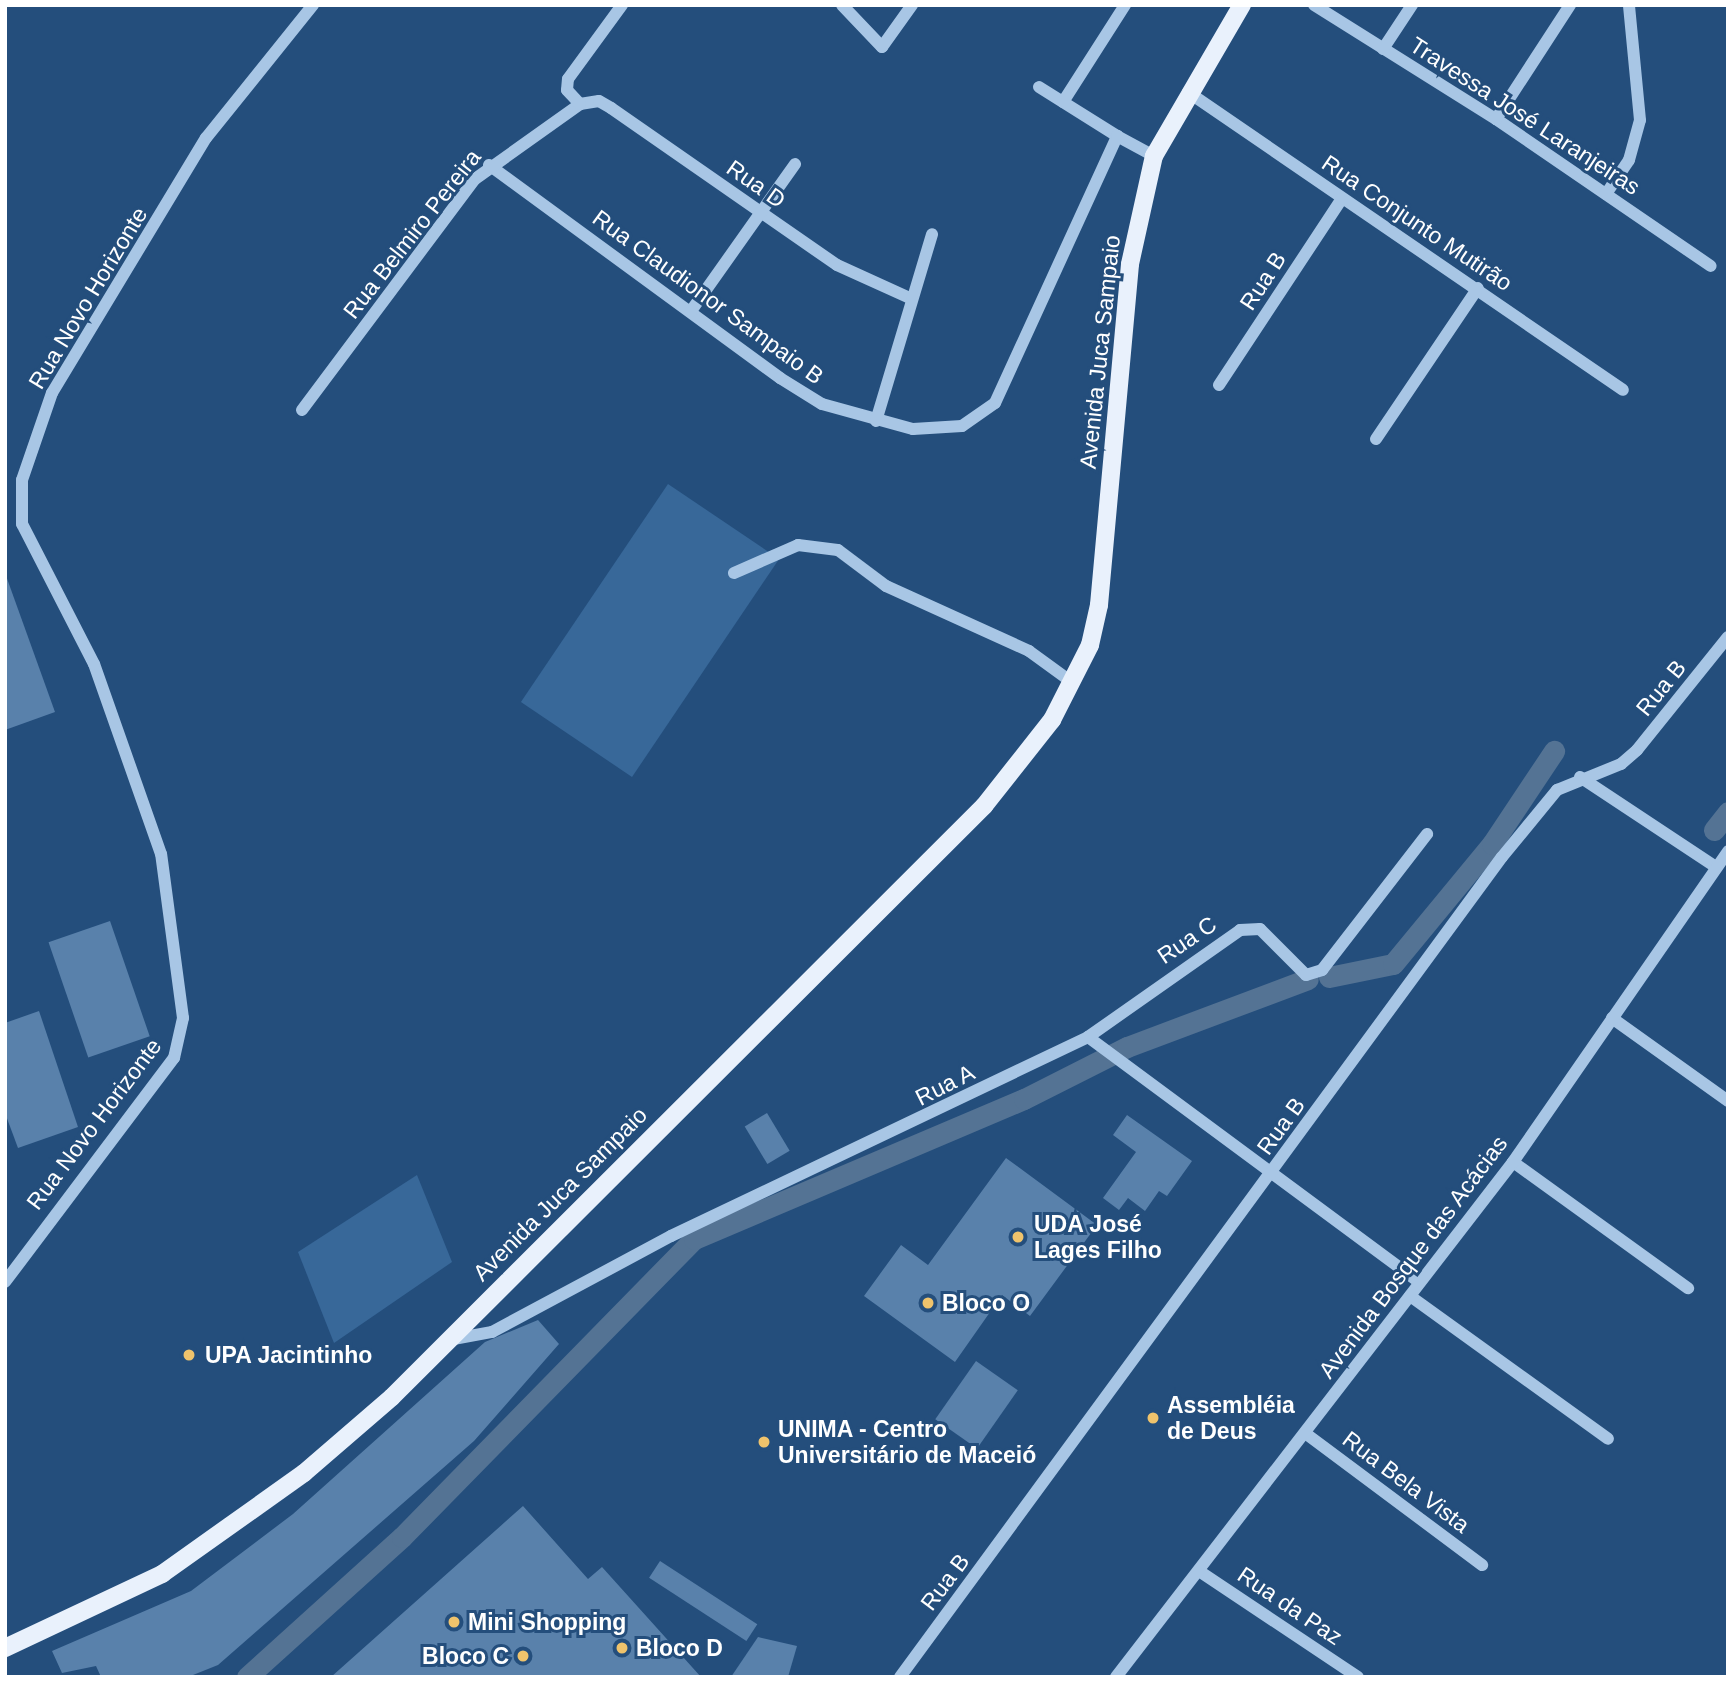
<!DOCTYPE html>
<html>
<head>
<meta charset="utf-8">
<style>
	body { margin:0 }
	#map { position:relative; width:1733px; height:1682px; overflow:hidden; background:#244e7c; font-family:Arial,sans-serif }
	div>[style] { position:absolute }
	.green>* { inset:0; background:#386899; transform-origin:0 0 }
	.canal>* { height:21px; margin:-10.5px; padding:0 10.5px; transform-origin:10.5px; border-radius:10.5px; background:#547394 }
	.building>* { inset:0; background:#5981ab; transform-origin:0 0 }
	.minor>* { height:12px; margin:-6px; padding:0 6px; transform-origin:6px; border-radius:6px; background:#a8c6e5 }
	.major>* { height:18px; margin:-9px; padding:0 9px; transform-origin:9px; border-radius:9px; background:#e9f1fc }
	.dots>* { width:19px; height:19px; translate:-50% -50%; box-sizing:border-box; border:4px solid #244e7c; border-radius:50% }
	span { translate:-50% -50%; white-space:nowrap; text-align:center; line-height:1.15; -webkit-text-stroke:6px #244e7c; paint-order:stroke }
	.street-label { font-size:23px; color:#fff }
	.poi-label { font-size:23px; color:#fff; font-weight:700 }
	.left { translate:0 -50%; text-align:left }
	.right { translate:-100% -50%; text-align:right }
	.frame { position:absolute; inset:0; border:7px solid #fff; pointer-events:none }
</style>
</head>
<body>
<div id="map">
	<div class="green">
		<div style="left:668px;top:484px;width:134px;height:263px;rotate:34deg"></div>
		<div style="clip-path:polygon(417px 1175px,452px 1262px,334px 1343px,298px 1252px)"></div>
	</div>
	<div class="canal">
		<div style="left:1714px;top:830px;width:23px;rotate:-52deg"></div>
		<div style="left:1329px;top:977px;width:65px;rotate:-11.5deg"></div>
		<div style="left:1393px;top:964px;width:156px;rotate:-50.5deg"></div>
		<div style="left:1492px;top:844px;width:112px;rotate:-56.3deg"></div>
		<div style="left:247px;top:1677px;width:209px;rotate:-42.1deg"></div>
		<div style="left:402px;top:1537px;width:417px;rotate:-45.6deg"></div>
		<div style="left:694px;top:1239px;width:358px;rotate:-23deg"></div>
		<div style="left:1024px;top:1099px;width:115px;rotate:-26.8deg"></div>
		<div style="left:1127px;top:1047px;width:193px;rotate:-20.6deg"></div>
	</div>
	<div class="building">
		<div style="clip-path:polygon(5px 573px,55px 712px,5px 730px)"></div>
		<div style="left:110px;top:921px;width:122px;height:65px;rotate:71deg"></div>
		<div style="clip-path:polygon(39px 1011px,78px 1127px,18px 1148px,5px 1113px,5px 1023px)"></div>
		<div style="left:767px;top:1113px;width:44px;height:26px;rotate:59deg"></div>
		<div style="clip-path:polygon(1127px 1115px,1192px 1161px,1167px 1196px,1159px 1191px,1145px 1211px,1128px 1198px,1119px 1210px,1103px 1198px,1136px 1152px,1113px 1135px)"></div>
		<div style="clip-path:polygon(1006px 1158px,1097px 1225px,1030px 1316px,1002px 1295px,955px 1362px,864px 1296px,901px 1245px,928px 1265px)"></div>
		<div style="clip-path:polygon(538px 1320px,559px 1344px,474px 1441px,218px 1665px,188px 1677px,101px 1677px,96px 1666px,62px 1673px,52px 1651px,191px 1591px,293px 1514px,485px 1342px)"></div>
		<div style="left:976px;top:1361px;width:51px;height:71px;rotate:35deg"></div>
		<div style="clip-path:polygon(523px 1506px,588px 1579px,602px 1567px,701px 1677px,331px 1677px)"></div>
		<div style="left:660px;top:1561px;width:116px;height:20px;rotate:33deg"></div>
		<div style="clip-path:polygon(758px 1637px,797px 1646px,788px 1677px,731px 1677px)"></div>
	</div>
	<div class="minor">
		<div style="left:842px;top:5px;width:58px;rotate:46.4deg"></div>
		<div style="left:882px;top:47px;width:52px;rotate:-54.5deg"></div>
		<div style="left:1314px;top:5px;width:215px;rotate:32.1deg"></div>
		<div style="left:1496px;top:119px;width:260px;rotate:34.4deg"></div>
		<div style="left:1383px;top:49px;width:53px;rotate:-56.6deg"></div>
		<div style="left:1039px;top:87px;width:92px;rotate:32.1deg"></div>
		<div style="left:1188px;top:92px;width:527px;rotate:34.41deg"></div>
		<div style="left:1063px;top:102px;width:115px;rotate:-57.4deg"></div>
		<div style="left:580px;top:104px;width:19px;rotate:-9deg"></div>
		<div style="left:599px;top:101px;width:14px;rotate:30deg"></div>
		<div style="left:611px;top:108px;width:275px;rotate:34.8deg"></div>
		<div style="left:837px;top:265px;width:82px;rotate:24.4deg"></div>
		<div style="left:1496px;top:119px;width:136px;rotate:-57deg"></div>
		<div style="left:489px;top:165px;width:361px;rotate:36.2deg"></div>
		<div style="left:780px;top:378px;width:49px;rotate:31.8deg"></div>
		<div style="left:822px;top:404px;width:94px;rotate:15.4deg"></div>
		<div style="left:913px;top:429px;width:49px;rotate:-3.5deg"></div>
		<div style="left:962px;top:426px;width:40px;rotate:-34.9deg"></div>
		<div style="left:995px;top:403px;width:294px;rotate:-65.4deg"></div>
		<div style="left:1117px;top:136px;width:42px;rotate:28.4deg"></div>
		<div style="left:1606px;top:194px;width:41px;rotate:-55.9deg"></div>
		<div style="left:1629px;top:160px;width:41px;rotate:-74.6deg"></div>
		<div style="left:1640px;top:120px;width:116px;rotate:-95.5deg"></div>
		<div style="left:691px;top:311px;width:180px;rotate:-54.7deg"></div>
		<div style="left:1219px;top:385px;width:222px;rotate:-56.6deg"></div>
		<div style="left:302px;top:410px;width:289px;rotate:-53.2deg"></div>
		<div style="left:475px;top:179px;width:129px;rotate:-35.5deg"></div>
		<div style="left:580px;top:104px;width:19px;rotate:-133deg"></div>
		<div style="left:567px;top:90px;width:11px;rotate:-85deg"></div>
		<div style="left:568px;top:79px;width:92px;rotate:-53.9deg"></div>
		<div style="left:876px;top:421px;width:195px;rotate:-73.3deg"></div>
		<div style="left:1376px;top:439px;width:182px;rotate:-56deg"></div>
		<div style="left:734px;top:573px;width:70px;rotate:-23.6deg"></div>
		<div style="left:798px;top:545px;width:40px;rotate:7.1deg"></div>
		<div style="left:838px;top:550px;width:60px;rotate:36.9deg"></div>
		<div style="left:886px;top:586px;width:157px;rotate:24.4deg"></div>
		<div style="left:1029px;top:651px;width:54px;rotate:36deg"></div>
		<div style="left:1580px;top:777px;width:163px;rotate:33.5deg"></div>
		<div style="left:1612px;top:1018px;width:143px;rotate:35.6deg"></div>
		<div style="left:1088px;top:1037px;width:412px;rotate:36.5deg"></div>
		<div style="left:1513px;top:1162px;width:216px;rotate:35.8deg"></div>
		<div style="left:5px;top:1282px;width:281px;rotate:-53deg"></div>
		<div style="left:174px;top:1058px;width:41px;rotate:-77.3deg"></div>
		<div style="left:183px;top:1018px;width:165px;rotate:-97.6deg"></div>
		<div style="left:161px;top:854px;width:201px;rotate:-109.4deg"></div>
		<div style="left:94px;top:664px;width:157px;rotate:-117.2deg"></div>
		<div style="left:22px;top:524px;width:44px;rotate:-90deg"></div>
		<div style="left:22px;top:480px;width:92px;rotate:-71deg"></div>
		<div style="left:52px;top:393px;width:298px;rotate:-58.9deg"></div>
		<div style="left:206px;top:138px;width:171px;rotate:-51.2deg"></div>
		<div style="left:1410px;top:1296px;width:244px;rotate:35.8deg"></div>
		<div style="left:448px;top:1340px;width:45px;rotate:-10.3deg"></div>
		<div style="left:492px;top:1332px;width:203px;rotate:-28.2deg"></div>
		<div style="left:671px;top:1236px;width:462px;rotate:-25.5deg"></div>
		<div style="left:1088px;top:1037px;width:186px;rotate:-35.1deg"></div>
		<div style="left:1240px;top:930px;width:20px;rotate:-3deg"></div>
		<div style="left:1260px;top:929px;width:65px;rotate:45deg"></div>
		<div style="left:1306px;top:975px;width:17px;rotate:-17deg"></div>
		<div style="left:1322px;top:970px;width:172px;rotate:-52.3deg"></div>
		<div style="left:1305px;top:1433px;width:221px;rotate:36.7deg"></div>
		<div style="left:1199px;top:1571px;width:191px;rotate:33.7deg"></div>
		<div style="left:900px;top:1677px;width:1017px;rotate:-53.72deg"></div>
		<div style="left:1502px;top:857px;width:87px;rotate:-50.6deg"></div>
		<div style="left:1557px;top:790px;width:69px;rotate:-22.1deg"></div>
		<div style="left:1621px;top:764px;width:21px;rotate:-41deg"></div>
		<div style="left:1637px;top:750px;width:145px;rotate:-51.2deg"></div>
		<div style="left:1116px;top:1677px;width:650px;rotate:-52.37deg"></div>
		<div style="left:1513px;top:1162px;width:378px;rotate:-55.3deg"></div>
	</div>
	<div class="major">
		<div style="left:5px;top:1648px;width:174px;rotate:-25.2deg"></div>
		<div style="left:162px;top:1574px;width:174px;rotate:-35.4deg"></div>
		<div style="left:304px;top:1473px;width:116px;rotate:-40.8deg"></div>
		<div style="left:392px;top:1397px;width:837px;rotate:-44.95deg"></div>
		<div style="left:984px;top:806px;width:110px;rotate:-51.7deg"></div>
		<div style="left:1052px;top:720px;width:84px;rotate:-63.1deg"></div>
		<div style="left:1090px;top:645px;width:41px;rotate:-77.3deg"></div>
		<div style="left:1099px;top:605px;width:342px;rotate:-84.8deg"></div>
		<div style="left:1130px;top:264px;width:111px;rotate:-77.5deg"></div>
		<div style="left:1154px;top:156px;width:175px;rotate:-59.8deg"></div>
	</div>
	<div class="dots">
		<div style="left:1018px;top:1237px;background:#efc36c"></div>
		<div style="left:928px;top:1303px;background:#efc36c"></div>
		<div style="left:189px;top:1355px;background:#efc36c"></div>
		<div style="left:1153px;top:1418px;background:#efc36c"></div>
		<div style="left:764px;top:1442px;background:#efc36c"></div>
		<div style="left:454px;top:1622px;background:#efc36c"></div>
		<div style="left:622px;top:1648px;background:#efc36c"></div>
		<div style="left:523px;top:1656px;background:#efc36c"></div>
	</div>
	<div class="street-label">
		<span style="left:1525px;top:116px;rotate:33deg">Travessa José Laranjeiras</span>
		<span style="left:756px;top:184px;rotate:35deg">Rua D</span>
		<span style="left:1417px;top:223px;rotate:34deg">Rua Conjunto Mutirão</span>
		<span style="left:412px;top:234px;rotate:-52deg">Rua Belmiro Pereira</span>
		<span style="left:1263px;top:281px;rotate:-57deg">Rua B</span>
		<span style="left:708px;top:297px;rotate:36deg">Rua Claudionor Sampaio B</span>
		<span style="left:88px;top:298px;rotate:-59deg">Rua Novo Horizonte</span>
		<span style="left:1100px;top:352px;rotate:-84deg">Avenida Juca Sampaio</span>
		<span style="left:1661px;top:688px;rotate:-51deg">Rua B</span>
		<span style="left:1187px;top:940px;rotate:-34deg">Rua C</span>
		<span style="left:945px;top:1085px;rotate:-27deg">Rua A</span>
		<span style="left:94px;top:1124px;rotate:-53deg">Rua Novo Horizonte</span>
		<span style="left:1281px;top:1126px;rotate:-54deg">Rua B</span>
		<span style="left:560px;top:1194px;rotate:-45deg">Avenida Juca Sampaio</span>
		<span style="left:1413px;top:1257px;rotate:-53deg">Avenida Bosque das Acácias</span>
		<span style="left:1406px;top:1482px;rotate:37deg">Rua Bela Vista</span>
		<span style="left:945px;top:1582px;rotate:-53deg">Rua B</span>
		<span style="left:1290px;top:1606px;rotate:34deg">Rua da Paz</span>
	</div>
	<div class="poi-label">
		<span class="left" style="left:1034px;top:1237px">UDA José<br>Lages Filho</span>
		<span class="left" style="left:942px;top:1303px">Bloco O</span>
		<span class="left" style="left:205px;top:1355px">UPA Jacintinho</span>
		<span class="left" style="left:1167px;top:1418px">Assembléia<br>de Deus</span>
		<span class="left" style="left:778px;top:1442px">UNIMA - Centro<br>Universitário de Maceió</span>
		<span class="left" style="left:468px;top:1622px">Mini Shopping</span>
		<span class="left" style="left:636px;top:1648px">Bloco D</span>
		<span class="right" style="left:509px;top:1656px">Bloco C</span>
	</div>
	<div class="frame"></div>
</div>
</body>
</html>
